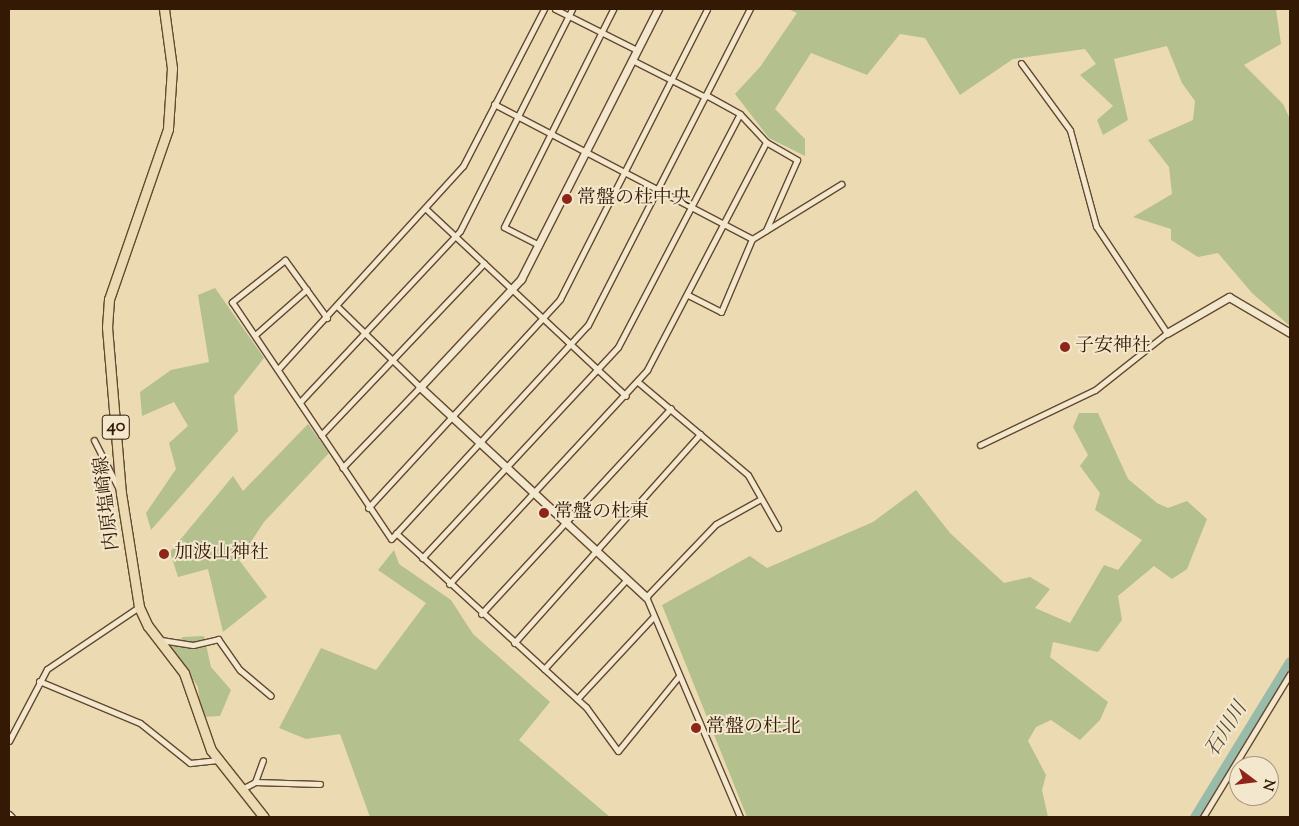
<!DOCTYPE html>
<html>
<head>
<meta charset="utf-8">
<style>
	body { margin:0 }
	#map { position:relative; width:1299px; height:826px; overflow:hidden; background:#ecdab2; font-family:"Sorts Mill Goudy","Noto Serif JP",serif }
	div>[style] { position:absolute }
	.green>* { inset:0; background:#b4c08e }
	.river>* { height:11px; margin:-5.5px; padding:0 5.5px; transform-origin:5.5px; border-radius:5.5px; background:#99bba9 }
	.roads { filter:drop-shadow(1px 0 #624930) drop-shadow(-1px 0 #624930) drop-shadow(0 1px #624930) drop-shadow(0 -1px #624930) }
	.minor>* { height:5px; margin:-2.5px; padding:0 2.5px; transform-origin:2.5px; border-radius:2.5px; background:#f3e7cd }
	.tertiary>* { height:7px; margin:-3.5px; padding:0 3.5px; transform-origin:3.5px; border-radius:3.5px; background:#f3e7cd }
	.primary>* { height:9px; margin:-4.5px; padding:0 4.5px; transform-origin:4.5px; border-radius:4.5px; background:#ecdab2 }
	.dots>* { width:14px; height:14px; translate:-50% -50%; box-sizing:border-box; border:2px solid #f3e7cd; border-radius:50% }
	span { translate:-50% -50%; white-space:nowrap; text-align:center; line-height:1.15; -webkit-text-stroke:4px #f3e7cd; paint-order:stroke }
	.shield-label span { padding:1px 4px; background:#f3e7cd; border:1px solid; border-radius:4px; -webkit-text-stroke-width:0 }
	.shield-label { font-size:18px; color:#341905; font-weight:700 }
	.poi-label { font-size:19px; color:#341905 }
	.left { translate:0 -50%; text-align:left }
	.street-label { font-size:19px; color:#341905 }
	.water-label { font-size:20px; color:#524a36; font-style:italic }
	.frame { position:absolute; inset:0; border:10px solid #341905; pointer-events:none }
	.north { position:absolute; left:1229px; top:756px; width:50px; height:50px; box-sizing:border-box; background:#f3e7cd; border:1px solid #a7957d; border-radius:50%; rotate:105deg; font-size:14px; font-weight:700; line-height:20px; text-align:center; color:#341905 }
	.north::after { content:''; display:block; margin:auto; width:18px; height:22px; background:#8f2418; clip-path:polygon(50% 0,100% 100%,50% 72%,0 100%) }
</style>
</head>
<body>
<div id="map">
	<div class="green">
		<div style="clip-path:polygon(788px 9px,1276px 9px,1281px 44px,1244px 65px,1283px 104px,1290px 119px,1290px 326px,1252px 293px,1218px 253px,1198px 257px,1171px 240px,1171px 229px,1133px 217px,1172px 194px,1169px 167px,1148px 140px,1193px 120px,1195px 101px,1182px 83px,1167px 46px,1114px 59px,1128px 120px,1103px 135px,1097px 120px,1113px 106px,1080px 75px,1096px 64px,1085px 49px,1013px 59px,960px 95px,925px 38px,900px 34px,867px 75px,811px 53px,775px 109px,805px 139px,805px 156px,769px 138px,735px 94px,760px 67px,797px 13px)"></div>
		<div style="clip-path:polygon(215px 288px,264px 358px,234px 396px,238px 431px,151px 530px,146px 513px,176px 469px,169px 443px,188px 426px,174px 402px,142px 416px,140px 392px,171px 370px,209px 362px,198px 295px)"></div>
		<div style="clip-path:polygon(1079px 413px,1098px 413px,1128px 479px,1157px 503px,1168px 508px,1187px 501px,1207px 519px,1187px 569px,1172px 579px,1154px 566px,1118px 596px,1122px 620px,1098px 652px,1053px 642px,1050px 657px,1108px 702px,1100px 720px,1080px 740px,1051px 720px,1036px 727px,1028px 741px,1046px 775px,1042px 790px,1048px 817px,747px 817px,662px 605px,750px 556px,767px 568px,873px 522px,916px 490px,950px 533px,1004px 583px,1030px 577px,1050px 589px,1035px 608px,1070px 623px,1104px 565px,1118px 570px,1142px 540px,1095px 510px,1100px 493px,1080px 466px,1088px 455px,1073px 427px)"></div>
		<div style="clip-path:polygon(308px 424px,329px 453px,264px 522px,239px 560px,267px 597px,223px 632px,208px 569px,178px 577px,170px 552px,233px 476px,243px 491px)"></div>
		<div style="clip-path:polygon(394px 550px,399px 564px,451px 600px,473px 634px,550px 702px,519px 740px,610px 817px,370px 817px,340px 734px,306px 739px,279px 728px,321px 648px,376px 670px,426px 603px,378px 570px)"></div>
		<div style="clip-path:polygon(204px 636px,211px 667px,231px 690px,220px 716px,201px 717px,198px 687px,171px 646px,183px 637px)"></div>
	</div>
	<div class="river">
		<div style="left:1195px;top:817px;width:182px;rotate:-58.5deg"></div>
	</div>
	<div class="roads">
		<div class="minor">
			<div style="left:555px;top:9px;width:92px;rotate:26.6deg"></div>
			<div style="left:632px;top:60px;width:82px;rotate:26.9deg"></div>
			<div style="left:706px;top:95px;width:39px;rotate:29deg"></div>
			<div style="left:740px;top:114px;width:38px;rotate:47deg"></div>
			<div style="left:766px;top:142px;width:36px;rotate:30deg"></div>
			<div style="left:797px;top:160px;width:77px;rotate:113.9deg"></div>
			<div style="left:494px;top:104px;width:291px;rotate:27.6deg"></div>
			<div style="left:425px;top:208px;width:275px;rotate:43.1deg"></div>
			<div style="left:539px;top:245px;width:39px;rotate:-153deg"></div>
			<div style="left:504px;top:227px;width:244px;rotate:-63.4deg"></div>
			<div style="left:688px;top:295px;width:37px;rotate:27deg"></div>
			<div style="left:721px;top:312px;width:79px;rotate:-67deg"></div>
			<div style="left:752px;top:239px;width:105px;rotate:-31.7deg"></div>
			<div style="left:338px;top:307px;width:115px;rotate:44.3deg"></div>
			<div style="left:420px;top:387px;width:112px;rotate:133.9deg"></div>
			<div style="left:327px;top:318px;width:72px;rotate:-125.9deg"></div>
			<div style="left:285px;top:260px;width:68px;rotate:141.6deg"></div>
			<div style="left:232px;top:302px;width:285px;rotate:56.1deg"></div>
			<div style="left:391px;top:539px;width:291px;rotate:-47.4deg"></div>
			<div style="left:588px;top:325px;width:355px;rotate:-62.9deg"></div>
			<div style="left:255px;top:335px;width:69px;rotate:-41.5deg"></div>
			<div style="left:279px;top:368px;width:273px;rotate:-47.7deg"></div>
			<div style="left:463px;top:166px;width:177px;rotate:-62.7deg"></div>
			<div style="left:638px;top:382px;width:144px;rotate:40.2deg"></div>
			<div style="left:748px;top:475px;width:61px;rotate:60.5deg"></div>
			<div style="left:300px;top:402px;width:234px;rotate:-46.9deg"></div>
			<div style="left:460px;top:231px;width:249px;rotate:-63.2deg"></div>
			<div style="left:321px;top:435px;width:237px;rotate:-46.5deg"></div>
			<div style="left:94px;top:440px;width:59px;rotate:63deg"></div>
			<div style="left:980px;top:445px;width:127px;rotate:-25.6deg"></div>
			<div style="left:1095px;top:390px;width:92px;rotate:-38.4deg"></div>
			<div style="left:1167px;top:333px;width:128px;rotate:-123.6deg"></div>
			<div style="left:1096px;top:226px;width:99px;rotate:-105.2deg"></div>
			<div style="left:1070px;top:130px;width:83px;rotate:-126.2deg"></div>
			<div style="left:368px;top:508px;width:284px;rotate:-47.4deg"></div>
			<div style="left:560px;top:299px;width:325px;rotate:-63.1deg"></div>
			<div style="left:396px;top:533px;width:258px;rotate:42.5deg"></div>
			<div style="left:586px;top:707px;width:54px;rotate:54deg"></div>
			<div style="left:618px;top:751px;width:97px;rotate:-50.9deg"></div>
			<div style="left:422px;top:558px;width:288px;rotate:-47.1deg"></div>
			<div style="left:618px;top:347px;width:263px;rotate:-62.4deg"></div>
			<div style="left:449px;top:584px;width:292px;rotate:-47.2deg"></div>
			<div style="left:647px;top:370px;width:257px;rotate:-62.4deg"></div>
			<div style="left:481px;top:614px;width:280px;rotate:-47.3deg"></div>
			<div style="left:161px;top:640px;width:32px;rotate:9deg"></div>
			<div style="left:193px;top:645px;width:26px;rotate:-13deg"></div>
			<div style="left:218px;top:639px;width:38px;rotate:55deg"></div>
			<div style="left:240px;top:670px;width:40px;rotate:40deg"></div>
			<div style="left:514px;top:643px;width:280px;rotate:-48.3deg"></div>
			<div style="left:544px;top:669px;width:122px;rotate:-47.3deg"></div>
			<div style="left:39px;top:681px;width:109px;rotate:22.6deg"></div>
			<div style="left:140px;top:723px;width:64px;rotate:38.7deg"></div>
			<div style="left:190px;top:763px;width:28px;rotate:-6deg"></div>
			<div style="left:577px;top:699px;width:113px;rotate:-47.1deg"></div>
			<div style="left:9px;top:741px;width:81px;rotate:-62.2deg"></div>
			<div style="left:47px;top:669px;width:111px;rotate:-34deg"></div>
			<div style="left:255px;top:782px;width:23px;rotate:-70deg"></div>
			<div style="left:242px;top:789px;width:15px;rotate:-28deg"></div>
			<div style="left:255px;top:782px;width:65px;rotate:1.8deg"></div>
			<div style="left:9px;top:814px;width:4px;rotate:45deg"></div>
			<div style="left:740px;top:817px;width:239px;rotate:-113.1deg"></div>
			<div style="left:646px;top:597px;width:101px;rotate:-46.2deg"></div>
			<div style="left:716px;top:524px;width:49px;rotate:-29.2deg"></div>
			<div style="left:1203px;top:817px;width:167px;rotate:-58.7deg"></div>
		</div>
		<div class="tertiary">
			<div style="left:1167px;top:333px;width:72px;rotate:-30.1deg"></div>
			<div style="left:1229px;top:297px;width:71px;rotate:30.5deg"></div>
			<div style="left:646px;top:597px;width:309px;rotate:-137.1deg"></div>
			<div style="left:420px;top:387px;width:148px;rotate:-46.9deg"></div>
			<div style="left:521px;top:279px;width:303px;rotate:-63.1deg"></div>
		</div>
		<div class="primary">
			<div style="left:164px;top:9px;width:60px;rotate:82.3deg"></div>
			<div style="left:172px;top:68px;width:61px;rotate:93.8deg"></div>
			<div style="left:168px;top:129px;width:180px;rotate:109.1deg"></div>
			<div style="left:109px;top:299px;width:28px;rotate:94deg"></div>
			<div style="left:107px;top:327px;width:167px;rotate:85.2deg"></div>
			<div style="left:121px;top:493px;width:115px;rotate:81deg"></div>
			<div style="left:139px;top:607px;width:21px;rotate:65deg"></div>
			<div style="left:148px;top:626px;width:59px;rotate:52.5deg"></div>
			<div style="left:184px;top:673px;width:82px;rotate:70.7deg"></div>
			<div style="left:211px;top:750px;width:85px;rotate:51.7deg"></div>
		</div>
	</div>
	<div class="dots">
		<div style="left:567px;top:199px;background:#8f2418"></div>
		<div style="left:1065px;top:347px;background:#8f2418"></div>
		<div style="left:544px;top:513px;background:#8f2418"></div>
		<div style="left:164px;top:554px;background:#8f2418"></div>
		<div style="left:696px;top:728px;background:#8f2418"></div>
	</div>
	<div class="shield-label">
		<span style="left:116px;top:427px">40</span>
	</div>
	<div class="poi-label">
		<span class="left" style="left:577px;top:199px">常盤の杜中央</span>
		<span class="left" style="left:1075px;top:347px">子安神社</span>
		<span class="left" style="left:554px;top:513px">常盤の杜東</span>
		<span class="left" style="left:174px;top:554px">加波山神社</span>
		<span class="left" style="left:706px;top:728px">常盤の杜北</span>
	</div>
	<div class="street-label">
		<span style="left:108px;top:503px;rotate:-97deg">内原塩崎線</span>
	</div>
	<div class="water-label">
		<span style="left:1227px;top:730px;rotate:-58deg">石川川</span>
	</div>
	<div class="frame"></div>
	<div class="north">N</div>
</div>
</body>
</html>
